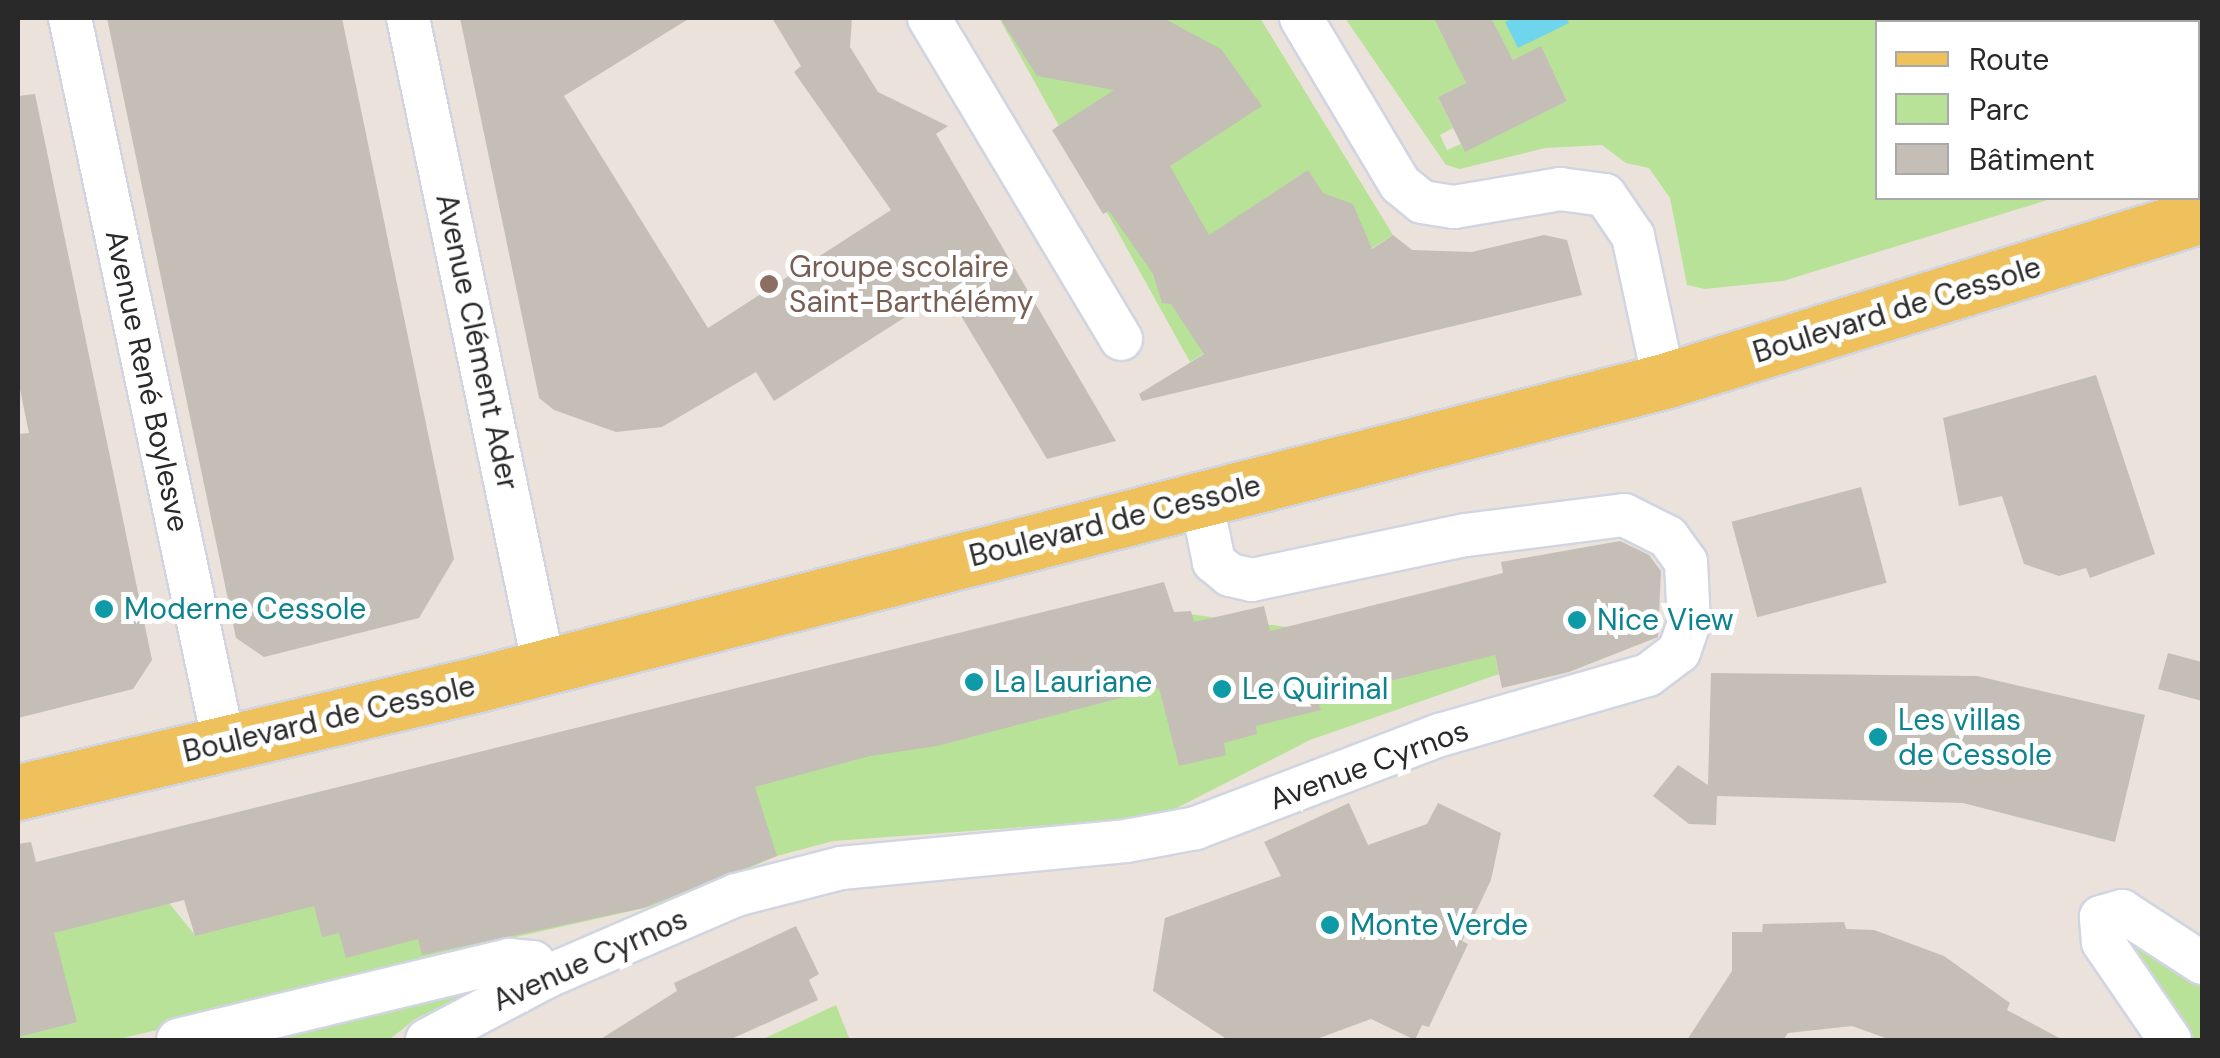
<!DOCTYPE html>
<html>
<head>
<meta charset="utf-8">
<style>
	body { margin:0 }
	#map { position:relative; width:2220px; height:1058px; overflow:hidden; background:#ebe3db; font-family:"DM Sans",sans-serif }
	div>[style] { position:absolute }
	.green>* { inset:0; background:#b7e298 }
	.water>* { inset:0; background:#6fd5ed }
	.building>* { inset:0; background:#c4beb7; transform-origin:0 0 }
	.roads { filter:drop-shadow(2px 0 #d1d5e2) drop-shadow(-2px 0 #d1d5e2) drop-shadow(0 2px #d1d5e2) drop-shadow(0 -2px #d1d5e2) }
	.street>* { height:42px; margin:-21px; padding:0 21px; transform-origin:21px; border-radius:21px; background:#fff }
	.primary>* { height:55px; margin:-27.5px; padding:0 27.5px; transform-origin:27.5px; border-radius:27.5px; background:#efc15d }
	.dots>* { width:28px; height:28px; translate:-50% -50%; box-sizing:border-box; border:5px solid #fff; border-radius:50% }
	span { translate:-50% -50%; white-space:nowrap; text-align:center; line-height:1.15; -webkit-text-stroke:10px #fff; paint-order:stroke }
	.education-label { font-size:30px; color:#785e54 }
	.left { translate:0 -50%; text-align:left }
	.street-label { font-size:30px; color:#292929 }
	.culture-label { font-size:30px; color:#0d838f }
	.frame { position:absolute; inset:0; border:20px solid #292929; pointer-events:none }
	.legend { position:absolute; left:1875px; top:20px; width:325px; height:180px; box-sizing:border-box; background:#fff; border:2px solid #a9a9a9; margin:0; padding:12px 18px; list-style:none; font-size:30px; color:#292929 }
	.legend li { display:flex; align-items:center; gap:20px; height:50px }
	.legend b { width:50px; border:2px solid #a9a9a9 }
</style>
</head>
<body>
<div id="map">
	<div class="green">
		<div style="clip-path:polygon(999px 18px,1260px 18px,1393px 235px,1190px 362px)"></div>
		<div style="clip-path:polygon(evenodd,1345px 18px,2202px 18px,2202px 153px,2198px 154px,2198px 22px,1878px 22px,1878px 198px,2054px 198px,1783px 281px,1705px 289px,1687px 285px,1670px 198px,1649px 168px,1626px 163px,1602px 145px,1545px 148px,1460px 169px,1446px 165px,1345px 18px,1504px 44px,1513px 60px,1541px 47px,1567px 101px,1465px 151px,1461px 144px,1447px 150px,1440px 135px,1453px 128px,1438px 97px,1466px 83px,1458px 66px,1504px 44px)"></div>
		<div style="clip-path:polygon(1174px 612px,1495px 655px,1499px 674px,1310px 740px,1159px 817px,833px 841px,777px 856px,671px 902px,423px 958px,416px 970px,114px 1040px,18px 1040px,18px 935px,169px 903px,195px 935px)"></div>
		<div style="clip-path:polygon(2128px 935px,2202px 979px,2202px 1040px,2181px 1040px,2124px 952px)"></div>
		<div style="clip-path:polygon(504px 978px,415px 1019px,389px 1040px,241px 1040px)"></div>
		<div style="clip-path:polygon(836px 1005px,850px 1040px,761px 1040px)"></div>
	</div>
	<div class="water">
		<div style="clip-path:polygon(1514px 18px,1566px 18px,1569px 23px,1518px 48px,1505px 22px)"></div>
	</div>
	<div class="building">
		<div style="clip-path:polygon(107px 18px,342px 18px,454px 559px,419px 618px,264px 657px,236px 638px)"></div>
		<div style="clip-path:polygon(460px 18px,690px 18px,564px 96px,708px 328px,891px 210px,794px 72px,801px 66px,772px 18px,852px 18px,850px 47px,878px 92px,948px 126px,936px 134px,1116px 441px,1047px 459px,946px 291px,774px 401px,756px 372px,662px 427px,616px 432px,554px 410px,539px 398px)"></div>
		<div style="clip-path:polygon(1000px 18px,1163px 18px,1221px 49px,1262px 106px,1170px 166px,1209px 235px,1308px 170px,1323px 193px,1353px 204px,1372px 249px,1393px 235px,1412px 250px,1472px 252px,1544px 235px,1567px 240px,1582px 295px,1142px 401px,1139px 394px,1204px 354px,1171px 304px,1162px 303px,1153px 274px,1109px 211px,1103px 214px,1052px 130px,1114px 90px,1037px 76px)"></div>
		<div style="clip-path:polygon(1434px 18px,1491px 18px,1513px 60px,1541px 46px,1567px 101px,1465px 152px,1438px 97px,1466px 83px)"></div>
		<div style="clip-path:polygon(35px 94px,152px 660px,133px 689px,18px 718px,18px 434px,29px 433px,18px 380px,18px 96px)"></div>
		<div style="clip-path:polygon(2096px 375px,2155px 554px,2090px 578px,2086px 568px,2059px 576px,2024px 564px,2002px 496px,1959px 506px,1943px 418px)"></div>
		<div style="left:1861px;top:487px;width:99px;height:134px;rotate:75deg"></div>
		<div style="clip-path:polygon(1620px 541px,1649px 555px,1661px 571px,1658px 637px,1569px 672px,1502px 688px,1495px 655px,1317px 699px,1321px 710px,1256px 726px,1257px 734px,1224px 743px,1226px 755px,1179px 766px,1159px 688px,937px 746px,870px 756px,755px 787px,777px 856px,643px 908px,422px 955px,418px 939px,346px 958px,339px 933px,322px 937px,314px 906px,195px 936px,184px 900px,54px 933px,77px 1022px,18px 1037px,18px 844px,31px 842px,36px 862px,1164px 582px,1174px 612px,1191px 611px,1194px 622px,1264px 606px,1270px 631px,1503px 573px,1501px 562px)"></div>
		<div style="clip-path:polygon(2168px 653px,2202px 662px,2202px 701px,2158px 689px)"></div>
		<div style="clip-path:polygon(1711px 673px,1977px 676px,2145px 715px,2115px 842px,1963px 803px,1717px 796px,1716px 825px,1689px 824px,1653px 796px,1678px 765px,1708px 785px)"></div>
		<div style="clip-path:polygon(1349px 803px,1368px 845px,1427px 824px,1438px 803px,1501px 833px,1491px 880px,1462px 941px,1468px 944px,1429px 1027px,1422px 1025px,1415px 1040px,1371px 1019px,1314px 1040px,1228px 1040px,1153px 991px,1165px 918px,1281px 876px,1264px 842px)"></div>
		<div style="clip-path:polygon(1844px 922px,1846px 929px,1874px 930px,1944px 956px,2010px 1003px,2007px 1010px,2063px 1040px,1891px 1040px,1852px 1026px,1788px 1033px,1783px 1040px,1687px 1040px,1732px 971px,1732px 932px,1762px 932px,1763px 924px)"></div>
		<div style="clip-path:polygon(796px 926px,819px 974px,809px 980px,818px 1000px,729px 1040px,599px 1040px,677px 991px,674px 983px)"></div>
	</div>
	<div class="roads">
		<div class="street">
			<div style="left:70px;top:18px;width:742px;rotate:78.02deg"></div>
			<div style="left:408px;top:18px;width:663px;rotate:78.16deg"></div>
			<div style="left:929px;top:18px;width:374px;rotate:59.1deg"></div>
			<div style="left:1301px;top:18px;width:193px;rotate:59.2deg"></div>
			<div style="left:1400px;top:184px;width:28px;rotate:39deg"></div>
			<div style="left:1422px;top:202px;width:32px;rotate:9deg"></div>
			<div style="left:1454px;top:207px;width:108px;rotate:-9.6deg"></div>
			<div style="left:1560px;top:189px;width:45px;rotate:7.6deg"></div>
			<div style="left:1605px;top:195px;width:50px;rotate:55.7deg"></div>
			<div style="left:1633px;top:236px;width:148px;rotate:77.9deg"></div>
			<div style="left:178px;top:1040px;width:341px;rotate:-13.6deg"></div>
			<div style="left:509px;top:960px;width:24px;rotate:5deg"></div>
			<div style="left:533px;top:962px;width:20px;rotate:49deg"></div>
			<div style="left:427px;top:1040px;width:135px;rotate:-27.9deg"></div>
			<div style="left:546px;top:977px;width:207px;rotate:-23.3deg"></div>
			<div style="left:736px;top:895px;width:108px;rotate:-14.4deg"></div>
			<div style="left:841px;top:868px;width:286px;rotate:-5.4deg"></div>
			<div style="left:1126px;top:841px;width:71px;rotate:-10.5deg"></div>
			<div style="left:1196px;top:828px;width:261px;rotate:-20.9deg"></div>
			<div style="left:1440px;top:735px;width:216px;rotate:-16.1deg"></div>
			<div style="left:1648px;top:675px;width:39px;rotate:-37deg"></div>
			<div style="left:1679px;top:652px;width:31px;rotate:-71deg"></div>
			<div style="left:1689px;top:623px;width:61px;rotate:-92.8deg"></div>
			<div style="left:1686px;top:562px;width:31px;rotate:-126deg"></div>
			<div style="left:1668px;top:537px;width:49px;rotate:-153.4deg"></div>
			<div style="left:1624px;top:515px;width:160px;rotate:172.8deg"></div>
			<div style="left:1465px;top:535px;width:218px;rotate:168.1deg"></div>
			<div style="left:1252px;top:580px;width:23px;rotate:-167deg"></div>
			<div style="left:1230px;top:575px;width:21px;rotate:-141deg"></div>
			<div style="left:1214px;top:562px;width:64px;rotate:-101.7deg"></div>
			<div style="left:2170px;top:1040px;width:119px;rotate:-124.4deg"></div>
			<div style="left:2103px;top:942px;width:25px;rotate:-95deg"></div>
			<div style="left:2101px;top:917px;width:22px;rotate:-16deg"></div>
			<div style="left:2122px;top:911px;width:95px;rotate:33deg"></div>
		</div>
		<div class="primary">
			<div style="left:18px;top:792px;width:468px;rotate:-13.2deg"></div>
			<div style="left:474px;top:685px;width:1228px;rotate:-14.33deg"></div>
			<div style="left:1664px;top:381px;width:563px;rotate:-17.15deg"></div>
		</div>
	</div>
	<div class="dots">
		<div style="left:769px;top:284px;background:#8d6e63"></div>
		<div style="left:104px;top:609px;background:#0f9aa8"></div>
		<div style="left:1577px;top:620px;background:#0f9aa8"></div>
		<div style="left:974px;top:682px;background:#0f9aa8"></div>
		<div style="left:1222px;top:689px;background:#0f9aa8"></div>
		<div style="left:1878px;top:737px;background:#0f9aa8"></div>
		<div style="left:1330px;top:925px;background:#0f9aa8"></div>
	</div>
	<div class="education-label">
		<span class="left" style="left:789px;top:284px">Groupe scolaire<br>Saint-Barthélémy</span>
	</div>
	<div class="street-label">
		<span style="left:1897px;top:310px;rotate:-17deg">Boulevard de Cessole</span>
		<span style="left:477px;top:342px;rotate:78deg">Avenue Clément Ader</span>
		<span style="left:147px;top:381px;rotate:78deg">Avenue René Boylesve</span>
		<span style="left:1115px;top:521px;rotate:-14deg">Boulevard de Cessole</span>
		<span style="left:329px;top:719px;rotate:-13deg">Boulevard de Cessole</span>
		<span style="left:1369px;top:765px;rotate:-20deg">Avenue Cyrnos</span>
		<span style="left:590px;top:960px;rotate:-24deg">Avenue Cyrnos</span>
	</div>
	<div class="culture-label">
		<span class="left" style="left:124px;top:609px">Moderne Cessole</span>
		<span class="left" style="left:1597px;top:620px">Nice View</span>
		<span class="left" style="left:994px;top:682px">La Lauriane</span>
		<span class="left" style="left:1242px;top:689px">Le Quirinal</span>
		<span class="left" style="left:1898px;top:737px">Les villas<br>de Cessole</span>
		<span class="left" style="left:1350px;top:925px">Monte Verde</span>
	</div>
	<div class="frame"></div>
	<ul class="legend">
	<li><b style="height:12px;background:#efc15d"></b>Route</li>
	<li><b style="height:28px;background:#b7e298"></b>Parc</li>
	<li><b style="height:28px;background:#c4beb7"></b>Bâtiment</li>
	</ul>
</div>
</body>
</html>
